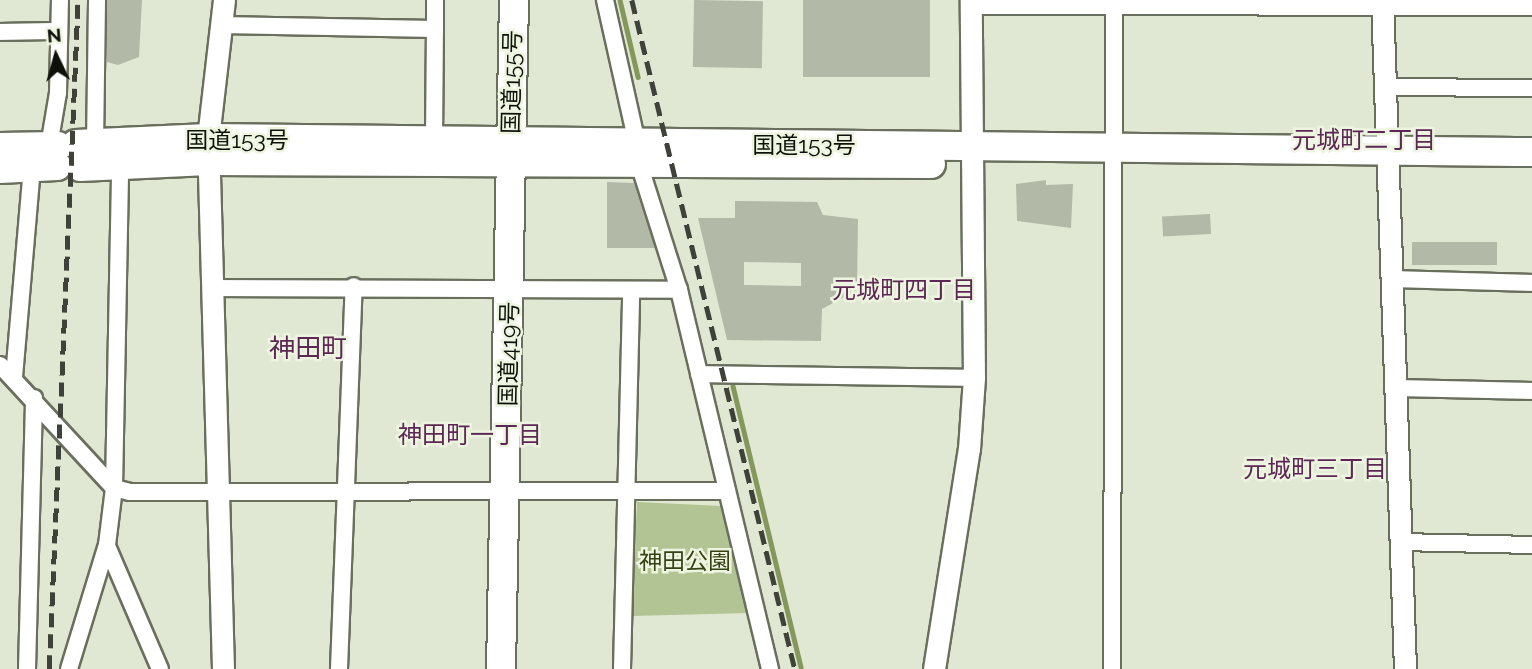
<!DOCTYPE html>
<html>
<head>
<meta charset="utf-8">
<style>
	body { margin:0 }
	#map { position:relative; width:1532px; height:669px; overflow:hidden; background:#e0e7d3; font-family:Raleway,"Noto Sans JP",sans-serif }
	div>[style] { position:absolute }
	.green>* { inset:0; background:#b2c493 }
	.stream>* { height:4.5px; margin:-2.25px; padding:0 2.25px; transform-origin:2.25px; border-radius:2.25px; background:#84985b }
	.building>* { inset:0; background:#b2b9a6; transform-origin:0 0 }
	.roads { filter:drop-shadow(2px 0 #696f5d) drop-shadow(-2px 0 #696f5d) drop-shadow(0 2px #696f5d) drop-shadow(0 -2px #696f5d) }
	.street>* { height:16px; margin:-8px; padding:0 8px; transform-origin:8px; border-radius:8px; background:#fff }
	.secondary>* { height:21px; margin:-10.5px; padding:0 10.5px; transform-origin:10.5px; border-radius:10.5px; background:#fff }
	.highway>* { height:28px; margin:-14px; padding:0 14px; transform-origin:14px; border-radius:14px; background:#fff }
	.rail>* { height:4.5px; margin-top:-2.25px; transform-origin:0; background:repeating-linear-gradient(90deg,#3e4238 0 14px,transparent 0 21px) }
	span { translate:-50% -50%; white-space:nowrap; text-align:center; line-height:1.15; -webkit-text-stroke:5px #edf5e0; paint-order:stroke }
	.street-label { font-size:23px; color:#0e110a }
	.park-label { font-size:23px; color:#354214 }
	.neighbourhood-label { font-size:24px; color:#5c2754 }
	.quarter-label { font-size:26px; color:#5c2754 }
	.north { position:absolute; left:21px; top:21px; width:70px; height:70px; -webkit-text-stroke:5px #edf5e0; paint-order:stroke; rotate:355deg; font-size:19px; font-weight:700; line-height:28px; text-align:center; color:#0e110a }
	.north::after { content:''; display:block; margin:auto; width:24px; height:32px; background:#0e110a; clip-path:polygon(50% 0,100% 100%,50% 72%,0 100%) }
</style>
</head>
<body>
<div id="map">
	<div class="green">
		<div style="clip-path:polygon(637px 502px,722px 506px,748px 613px,632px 616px)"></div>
	</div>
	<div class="stream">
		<div style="left:620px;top:0;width:79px;rotate:76.8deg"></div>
		<div style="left:733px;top:386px;width:289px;rotate:76.4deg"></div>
	</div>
	<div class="building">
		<div style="clip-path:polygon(107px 0,142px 0,139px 57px,118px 65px,107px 62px)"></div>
		<div style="left:694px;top:0;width:69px;height:67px;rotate:1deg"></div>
		<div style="left:803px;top:0;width:127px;height:77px"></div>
		<div style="clip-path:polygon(1046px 180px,1046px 185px,1073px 184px,1071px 228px,1017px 221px,1016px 184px)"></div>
		<div style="clip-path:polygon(607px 182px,634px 183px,655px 248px,607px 248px)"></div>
		<div style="clip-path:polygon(evenodd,735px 201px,817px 202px,823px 215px,858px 219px,857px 290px,822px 309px,821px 341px,727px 340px,698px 218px,735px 218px,735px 201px,744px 262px,801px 263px,801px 286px,744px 285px,744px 262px)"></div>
		<div style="left:1210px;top:214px;width:20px;height:48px;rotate:87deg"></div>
		<div style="left:1412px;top:242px;width:85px;height:23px"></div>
	</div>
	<div class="roads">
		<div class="street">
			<div style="left:605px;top:0;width:147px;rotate:77.4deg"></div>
			<div style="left:971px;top:6px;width:561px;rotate:0.1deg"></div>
			<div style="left:221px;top:25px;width:214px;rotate:1.1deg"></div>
			<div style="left:435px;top:29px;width:29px;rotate:-90deg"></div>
			<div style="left:0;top:32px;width:58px;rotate:-1deg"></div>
			<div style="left:1384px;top:87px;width:148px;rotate:0.4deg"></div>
			<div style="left:434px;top:140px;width:111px;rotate:-89.5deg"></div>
			<div style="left:95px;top:145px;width:145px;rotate:-89.2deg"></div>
			<div style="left:49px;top:146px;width:54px;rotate:-80.4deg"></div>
			<div style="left:58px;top:93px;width:93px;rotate:-88.8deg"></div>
			<div style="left:640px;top:167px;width:129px;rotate:72.4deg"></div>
			<div style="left:679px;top:290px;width:390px;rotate:76.5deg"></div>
			<div style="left:1391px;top:279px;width:141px;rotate:1.6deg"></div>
			<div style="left:213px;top:288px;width:466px;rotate:0.2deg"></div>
			<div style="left:0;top:365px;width:168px;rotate:47.2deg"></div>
			<div style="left:114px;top:488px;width:16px;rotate:14deg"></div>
			<div style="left:130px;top:492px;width:597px;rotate:-0.1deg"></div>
			<div style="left:699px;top:374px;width:275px;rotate:0.8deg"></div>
			<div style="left:14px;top:377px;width:211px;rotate:-85.1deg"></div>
			<div style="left:1393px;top:388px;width:139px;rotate:1.2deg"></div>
			<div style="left:1400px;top:542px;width:132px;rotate:1.3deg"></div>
			<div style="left:107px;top:546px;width:134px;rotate:66.7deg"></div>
			<div style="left:27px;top:669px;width:271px;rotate:-88.5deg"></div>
			<div style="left:69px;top:669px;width:130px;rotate:-73deg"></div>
			<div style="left:107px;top:545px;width:57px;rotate:-83deg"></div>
			<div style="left:114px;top:488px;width:325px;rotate:-88.9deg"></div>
			<div style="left:339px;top:669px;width:383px;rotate:-87.8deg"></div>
			<div style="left:622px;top:669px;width:379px;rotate:-88.6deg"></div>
			<div style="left:1112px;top:669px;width:669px;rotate:-89.83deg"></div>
		</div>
		<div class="secondary">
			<div style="left:1382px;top:0;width:669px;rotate:88.03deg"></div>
			<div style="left:223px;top:669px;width:531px;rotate:-91.62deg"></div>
			<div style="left:208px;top:138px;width:139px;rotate:-83.4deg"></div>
			<div style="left:934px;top:669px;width:223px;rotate:-81deg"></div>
			<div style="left:969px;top:449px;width:71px;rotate:-86deg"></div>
			<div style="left:974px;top:378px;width:378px;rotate:-90.5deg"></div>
		</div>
		<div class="highway">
			<div style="left:76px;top:144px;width:132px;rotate:-2.6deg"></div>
			<div style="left:208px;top:138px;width:1324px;rotate:0.61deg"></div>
			<div style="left:0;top:147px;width:58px;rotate:-1deg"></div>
			<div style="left:80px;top:167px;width:128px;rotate:-2.7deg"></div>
			<div style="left:208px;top:161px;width:723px;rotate:0.24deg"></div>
			<div style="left:0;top:169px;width:57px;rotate:-3deg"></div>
			<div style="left:501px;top:669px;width:669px;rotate:-88.89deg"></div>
		</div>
	</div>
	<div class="rail">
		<div style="left:632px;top:0;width:689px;rotate:76.31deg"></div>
		<div style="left:49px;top:669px;width:670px;rotate:-87.52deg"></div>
	</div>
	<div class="street-label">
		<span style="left:512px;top:82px;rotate:-89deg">国道155号</span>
		<span style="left:237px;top:140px">国道153号</span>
		<span style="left:804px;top:145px">国道153号</span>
		<span style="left:509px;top:354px;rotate:-89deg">国道419号</span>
	</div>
	<div class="park-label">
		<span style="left:685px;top:561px">神田公園</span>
	</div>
	<div class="neighbourhood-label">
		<span style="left:1364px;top:140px">元城町二丁目</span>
		<span style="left:904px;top:290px">元城町四丁目</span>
		<span style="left:470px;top:435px">神田町一丁目</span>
		<span style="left:1315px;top:469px">元城町三丁目</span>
	</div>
	<div class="quarter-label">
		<span style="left:308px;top:349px">神田町</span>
	</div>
	<div class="north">N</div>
</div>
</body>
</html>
